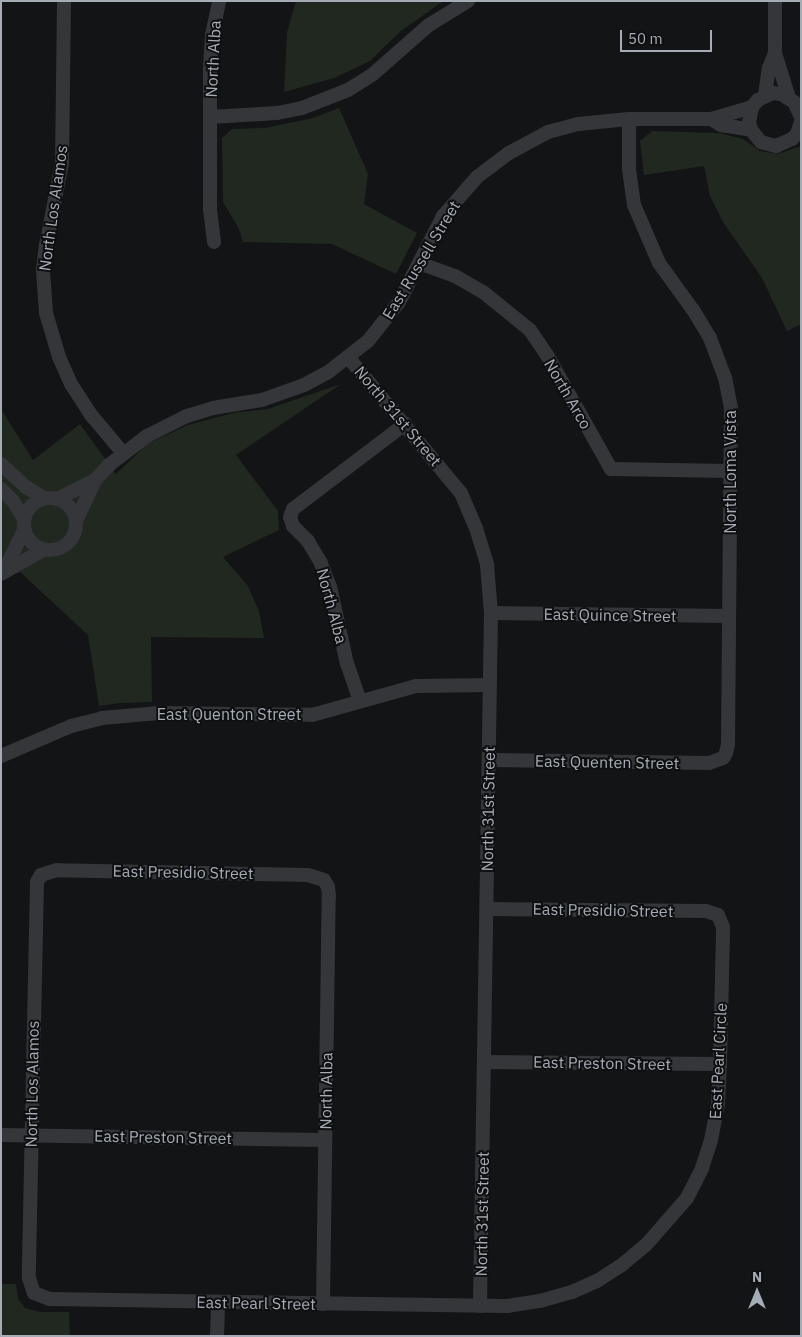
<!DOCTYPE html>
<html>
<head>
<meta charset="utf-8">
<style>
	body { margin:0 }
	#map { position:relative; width:802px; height:1337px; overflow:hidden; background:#131415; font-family:"IBM Plex Sans",sans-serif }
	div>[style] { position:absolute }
	.green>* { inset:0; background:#202820 }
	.street>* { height:14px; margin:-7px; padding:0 7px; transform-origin:7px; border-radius:7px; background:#35363a }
	.street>.ring { margin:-7px; padding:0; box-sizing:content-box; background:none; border:14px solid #35363a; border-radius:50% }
	span { translate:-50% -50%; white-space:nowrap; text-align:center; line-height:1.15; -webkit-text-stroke:4px #0e0f10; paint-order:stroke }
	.street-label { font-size:16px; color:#a6acb5 }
	.frame { position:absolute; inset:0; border:2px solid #a6acb5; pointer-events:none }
	.north { position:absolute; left:732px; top:1267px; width:50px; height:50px; -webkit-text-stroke:4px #0e0f10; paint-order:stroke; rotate:0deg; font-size:14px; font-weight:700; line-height:20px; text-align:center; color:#a6acb5 }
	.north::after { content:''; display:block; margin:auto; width:18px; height:22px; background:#a6acb5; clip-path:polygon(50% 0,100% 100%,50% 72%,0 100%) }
	.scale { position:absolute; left:620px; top:30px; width:92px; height:22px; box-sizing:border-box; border:2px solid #a6acb5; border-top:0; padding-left:6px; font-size:15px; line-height:18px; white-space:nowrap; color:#a6acb5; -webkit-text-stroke:4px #0e0f10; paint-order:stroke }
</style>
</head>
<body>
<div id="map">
	<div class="green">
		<div style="clip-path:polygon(296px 1px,442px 1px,442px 2px,401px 31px,370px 61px,334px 78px,284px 92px,287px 32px)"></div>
		<div style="clip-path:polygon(339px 108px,368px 174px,364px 204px,417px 233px,396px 274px,332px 244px,243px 242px,239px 229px,223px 202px,222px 138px,232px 129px,265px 128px,313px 118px)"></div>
		<div style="clip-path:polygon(652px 131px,720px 133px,743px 139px,760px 151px,778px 154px,801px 146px,801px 324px,787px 331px,762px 278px,723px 222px,710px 196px,704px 166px,644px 175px,640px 141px)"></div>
		<div style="clip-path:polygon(341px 384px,236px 455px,278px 511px,279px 530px,223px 557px,248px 586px,259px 611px,264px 638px,151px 637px,152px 702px,120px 703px,99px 706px,88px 635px,20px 572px,1px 574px,1px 409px,33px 460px,80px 424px,116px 474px,147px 444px,188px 425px,233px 413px,268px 409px)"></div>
		<div style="clip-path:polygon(1px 1284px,16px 1284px,18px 1299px,25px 1308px,40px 1312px,69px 1312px,70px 1336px,1px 1336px)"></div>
	</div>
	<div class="street">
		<div style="left:64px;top:1px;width:162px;rotate:90.7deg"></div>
		<div style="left:62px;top:163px;width:84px;rotate:101deg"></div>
		<div style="left:46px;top:245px;width:25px;rotate:97deg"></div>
		<div style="left:43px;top:270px;width:43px;rotate:86deg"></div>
		<div style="left:46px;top:313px;width:46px;rotate:73.5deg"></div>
		<div style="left:59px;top:357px;width:30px;rotate:66deg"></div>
		<div style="left:71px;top:384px;width:38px;rotate:57deg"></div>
		<div style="left:92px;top:416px;width:48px;rotate:50deg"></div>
		<div style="left:775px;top:1px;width:52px;rotate:90deg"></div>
		<div style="left:775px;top:53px;width:47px;rotate:72.7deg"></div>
		<div style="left:765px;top:95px;width:27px;rotate:-82deg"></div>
		<div style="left:769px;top:68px;width:16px;rotate:-68deg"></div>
		<div style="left:210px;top:117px;width:67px;rotate:-3.4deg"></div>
		<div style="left:277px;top:113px;width:25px;rotate:-11deg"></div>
		<div style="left:302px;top:108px;width:49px;rotate:-21.4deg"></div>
		<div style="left:348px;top:90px;width:28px;rotate:-32deg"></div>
		<div style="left:372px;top:75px;width:76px;rotate:-41.3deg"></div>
		<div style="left:429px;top:25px;width:46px;rotate:-31.6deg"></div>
		<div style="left:801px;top:117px;width:17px;rotate:-115deg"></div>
		<div style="left:794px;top:102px;width:15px;rotate:-148deg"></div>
		<div style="left:781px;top:94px;width:8px;rotate:-173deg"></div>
		<div style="left:773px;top:93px;width:17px;rotate:155deg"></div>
		<div style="left:758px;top:100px;width:9px;rotate:131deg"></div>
		<div style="left:752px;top:107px;width:15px;rotate:101deg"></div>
		<div style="left:749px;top:122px;width:8px;rotate:76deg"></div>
		<div style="left:751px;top:130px;width:16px;rotate:50deg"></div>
		<div style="left:761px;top:142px;width:16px;rotate:15deg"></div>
		<div style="left:776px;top:146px;width:17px;rotate:-24deg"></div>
		<div style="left:792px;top:139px;width:7px;rotate:-45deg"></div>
		<div style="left:797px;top:134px;width:13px;rotate:-72deg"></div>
		<div style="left:711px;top:119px;width:12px;rotate:31deg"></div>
		<div style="left:721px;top:125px;width:30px;rotate:9deg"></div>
		<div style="left:214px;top:242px;width:34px;rotate:-97deg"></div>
		<div style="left:210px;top:208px;width:143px;rotate:-90deg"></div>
		<div style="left:210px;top:65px;width:30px;rotate:-86deg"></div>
		<div style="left:212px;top:35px;width:35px;rotate:-78deg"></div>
		<div style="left:419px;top:263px;width:38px;rotate:20deg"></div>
		<div style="left:455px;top:276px;width:32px;rotate:30deg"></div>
		<div style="left:483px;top:292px;width:60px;rotate:39deg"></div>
		<div style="left:530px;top:330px;width:30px;rotate:56deg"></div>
		<div style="left:547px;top:355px;width:131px;rotate:60.7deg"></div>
		<div style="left:611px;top:469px;width:119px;rotate:1deg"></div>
		<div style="left:348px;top:357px;width:177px;rotate:50.3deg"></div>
		<div style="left:461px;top:493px;width:38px;rotate:67deg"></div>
		<div style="left:476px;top:528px;width:39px;rotate:73deg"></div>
		<div style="left:487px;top:565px;width:48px;rotate:85.2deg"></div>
		<div style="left:491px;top:613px;width:693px;rotate:90.91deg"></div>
		<div style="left:1px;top:464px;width:34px;rotate:43deg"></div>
		<div style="left:26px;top:487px;width:22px;rotate:32deg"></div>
		<div style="left:1px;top:489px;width:17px;rotate:45deg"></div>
		<div style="left:13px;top:501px;width:21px;rotate:59deg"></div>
		<div class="ring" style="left:24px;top:498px;width:38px;height:38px"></div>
		<div style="left:57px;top:499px;width:42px;rotate:-26.6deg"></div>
		<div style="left:76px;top:521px;width:45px;rotate:-65.1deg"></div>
		<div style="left:95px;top:480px;width:21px;rotate:-47deg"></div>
		<div style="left:109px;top:465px;width:48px;rotate:-37.3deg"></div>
		<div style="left:147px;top:436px;width:45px;rotate:-26.6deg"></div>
		<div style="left:187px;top:416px;width:27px;rotate:-17deg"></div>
		<div style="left:213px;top:408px;width:50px;rotate:-9.3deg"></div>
		<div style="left:262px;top:400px;width:45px;rotate:-19.7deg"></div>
		<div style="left:304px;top:385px;width:26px;rotate:-28deg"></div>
		<div style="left:327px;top:373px;width:52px;rotate:-38deg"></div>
		<div style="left:368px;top:341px;width:50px;rotate:-51.5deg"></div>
		<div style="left:399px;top:302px;width:97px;rotate:-62.9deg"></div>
		<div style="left:443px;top:216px;width:52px;rotate:-48.9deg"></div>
		<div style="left:477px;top:177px;width:40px;rotate:-37deg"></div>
		<div style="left:509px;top:153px;width:44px;rotate:-28.3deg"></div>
		<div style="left:548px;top:132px;width:31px;rotate:-15deg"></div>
		<div style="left:578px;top:124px;width:51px;rotate:-5.6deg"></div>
		<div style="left:629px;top:119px;width:82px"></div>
		<div style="left:711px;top:119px;width:43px;rotate:-16.3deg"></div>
		<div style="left:4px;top:571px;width:46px;rotate:-64deg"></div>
		<div style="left:1px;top:574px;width:48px;rotate:-29.7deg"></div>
		<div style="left:491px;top:613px;width:238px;rotate:0.7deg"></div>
		<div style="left:360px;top:701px;width:39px;rotate:-109deg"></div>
		<div style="left:347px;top:664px;width:79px;rotate:-102.4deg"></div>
		<div style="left:330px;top:587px;width:26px;rotate:-111deg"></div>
		<div style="left:321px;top:563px;width:26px;rotate:-121deg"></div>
		<div style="left:308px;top:541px;width:21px;rotate:-135deg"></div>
		<div style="left:293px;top:526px;width:9px;rotate:-108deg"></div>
		<div style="left:290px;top:517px;width:9px;rotate:-69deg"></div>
		<div style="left:293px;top:509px;width:141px;rotate:-37.2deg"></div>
		<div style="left:1px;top:756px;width:76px;rotate:-23.2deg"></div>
		<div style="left:71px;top:726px;width:32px;rotate:-14deg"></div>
		<div style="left:102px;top:718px;width:57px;rotate:-5deg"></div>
		<div style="left:159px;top:713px;width:153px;rotate:0.7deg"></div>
		<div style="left:312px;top:715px;width:108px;rotate:-15.6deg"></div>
		<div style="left:416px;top:686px;width:74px;rotate:-0.8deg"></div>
		<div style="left:489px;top:760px;width:220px;rotate:0.8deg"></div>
		<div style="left:709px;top:763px;width:15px;rotate:-20deg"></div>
		<div style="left:723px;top:758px;width:6px;rotate:-59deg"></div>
		<div style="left:726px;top:753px;width:9px;rotate:-77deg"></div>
		<div style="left:728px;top:744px;width:336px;rotate:-89.5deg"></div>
		<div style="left:731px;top:408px;width:31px;rotate:-101deg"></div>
		<div style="left:725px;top:378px;width:43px;rotate:-110.6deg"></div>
		<div style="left:710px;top:338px;width:33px;rotate:-121deg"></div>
		<div style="left:693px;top:310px;width:58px;rotate:-125.9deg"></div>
		<div style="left:659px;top:263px;width:63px;rotate:-113.3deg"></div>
		<div style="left:634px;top:205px;width:36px;rotate:-98deg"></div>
		<div style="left:629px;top:169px;width:50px;rotate:-90deg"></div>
		<div style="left:484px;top:1062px;width:236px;rotate:0.5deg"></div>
		<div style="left:1px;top:1135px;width:324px;rotate:0.9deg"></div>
		<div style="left:323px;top:1304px;width:408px;rotate:-89.2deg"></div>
		<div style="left:329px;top:896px;width:9px;rotate:-96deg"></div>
		<div style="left:328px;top:887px;width:8px;rotate:-120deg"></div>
		<div style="left:324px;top:880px;width:17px;rotate:-163deg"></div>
		<div style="left:308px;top:875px;width:251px;rotate:-178.9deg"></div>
		<div style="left:57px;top:870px;width:17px;rotate:163deg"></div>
		<div style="left:41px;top:875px;width:8px;rotate:120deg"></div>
		<div style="left:37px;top:882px;width:396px;rotate:91.2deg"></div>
		<div style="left:29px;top:1278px;width:16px;rotate:72deg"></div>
		<div style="left:34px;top:1293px;width:17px;rotate:21deg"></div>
		<div style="left:50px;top:1299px;width:385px;rotate:0.9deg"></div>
		<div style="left:435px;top:1305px;width:72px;rotate:0.8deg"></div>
		<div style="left:507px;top:1306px;width:33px;rotate:-9deg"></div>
		<div style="left:540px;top:1301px;width:33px;rotate:-16deg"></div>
		<div style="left:572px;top:1292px;width:27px;rotate:-24deg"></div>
		<div style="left:597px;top:1281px;width:31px;rotate:-33deg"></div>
		<div style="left:623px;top:1264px;width:30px;rotate:-40deg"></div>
		<div style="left:646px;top:1245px;width:62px;rotate:-48.9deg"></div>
		<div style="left:687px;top:1198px;width:34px;rotate:-63deg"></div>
		<div style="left:702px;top:1168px;width:29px;rotate:-72deg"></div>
		<div style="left:711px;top:1140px;width:37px;rotate:-79deg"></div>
		<div style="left:718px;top:1104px;width:40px;rotate:-87.1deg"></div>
		<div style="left:720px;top:1064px;width:137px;rotate:-88.7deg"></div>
		<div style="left:723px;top:927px;width:13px;rotate:-113deg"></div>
		<div style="left:718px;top:915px;width:13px;rotate:-162deg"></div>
		<div style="left:706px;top:911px;width:219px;rotate:-179.5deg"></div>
		<div style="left:217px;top:1336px;width:34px;rotate:-88deg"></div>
	</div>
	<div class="street-label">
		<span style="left:213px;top:59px;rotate:-87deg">North Alba</span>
		<span style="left:53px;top:208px;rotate:-82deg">North Los Alamos</span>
		<span style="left:421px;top:260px;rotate:-59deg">East Russell Street</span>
		<span style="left:568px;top:394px;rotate:60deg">North Arco</span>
		<span style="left:398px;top:416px;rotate:50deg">North 31st Street</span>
		<span style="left:730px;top:472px;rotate:-90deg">North Loma Vista</span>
		<span style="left:332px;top:606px;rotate:75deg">North Alba</span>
		<span style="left:610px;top:615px;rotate:1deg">East Quince Street</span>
		<span style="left:229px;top:714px">East Quenton Street</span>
		<span style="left:607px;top:762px;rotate:1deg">East Quenten Street</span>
		<span style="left:488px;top:809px;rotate:-89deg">North 31st Street</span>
		<span style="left:183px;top:872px;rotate:1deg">East Presidio Street</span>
		<span style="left:603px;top:910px;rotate:1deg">East Presidio Street</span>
		<span style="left:718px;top:1061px;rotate:-87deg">East Pearl Circle</span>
		<span style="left:602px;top:1063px;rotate:1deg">East Preston Street</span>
		<span style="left:32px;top:1084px;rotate:-89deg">North Los Alamos</span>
		<span style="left:326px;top:1091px;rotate:-89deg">North Alba</span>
		<span style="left:163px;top:1137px;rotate:1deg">East Preston Street</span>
		<span style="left:482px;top:1214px;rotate:-89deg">North 31st Street</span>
		<span style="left:256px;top:1303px;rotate:1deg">East Pearl Street</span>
	</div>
	<div class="frame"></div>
	<div class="north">N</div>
	<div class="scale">50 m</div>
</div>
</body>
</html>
